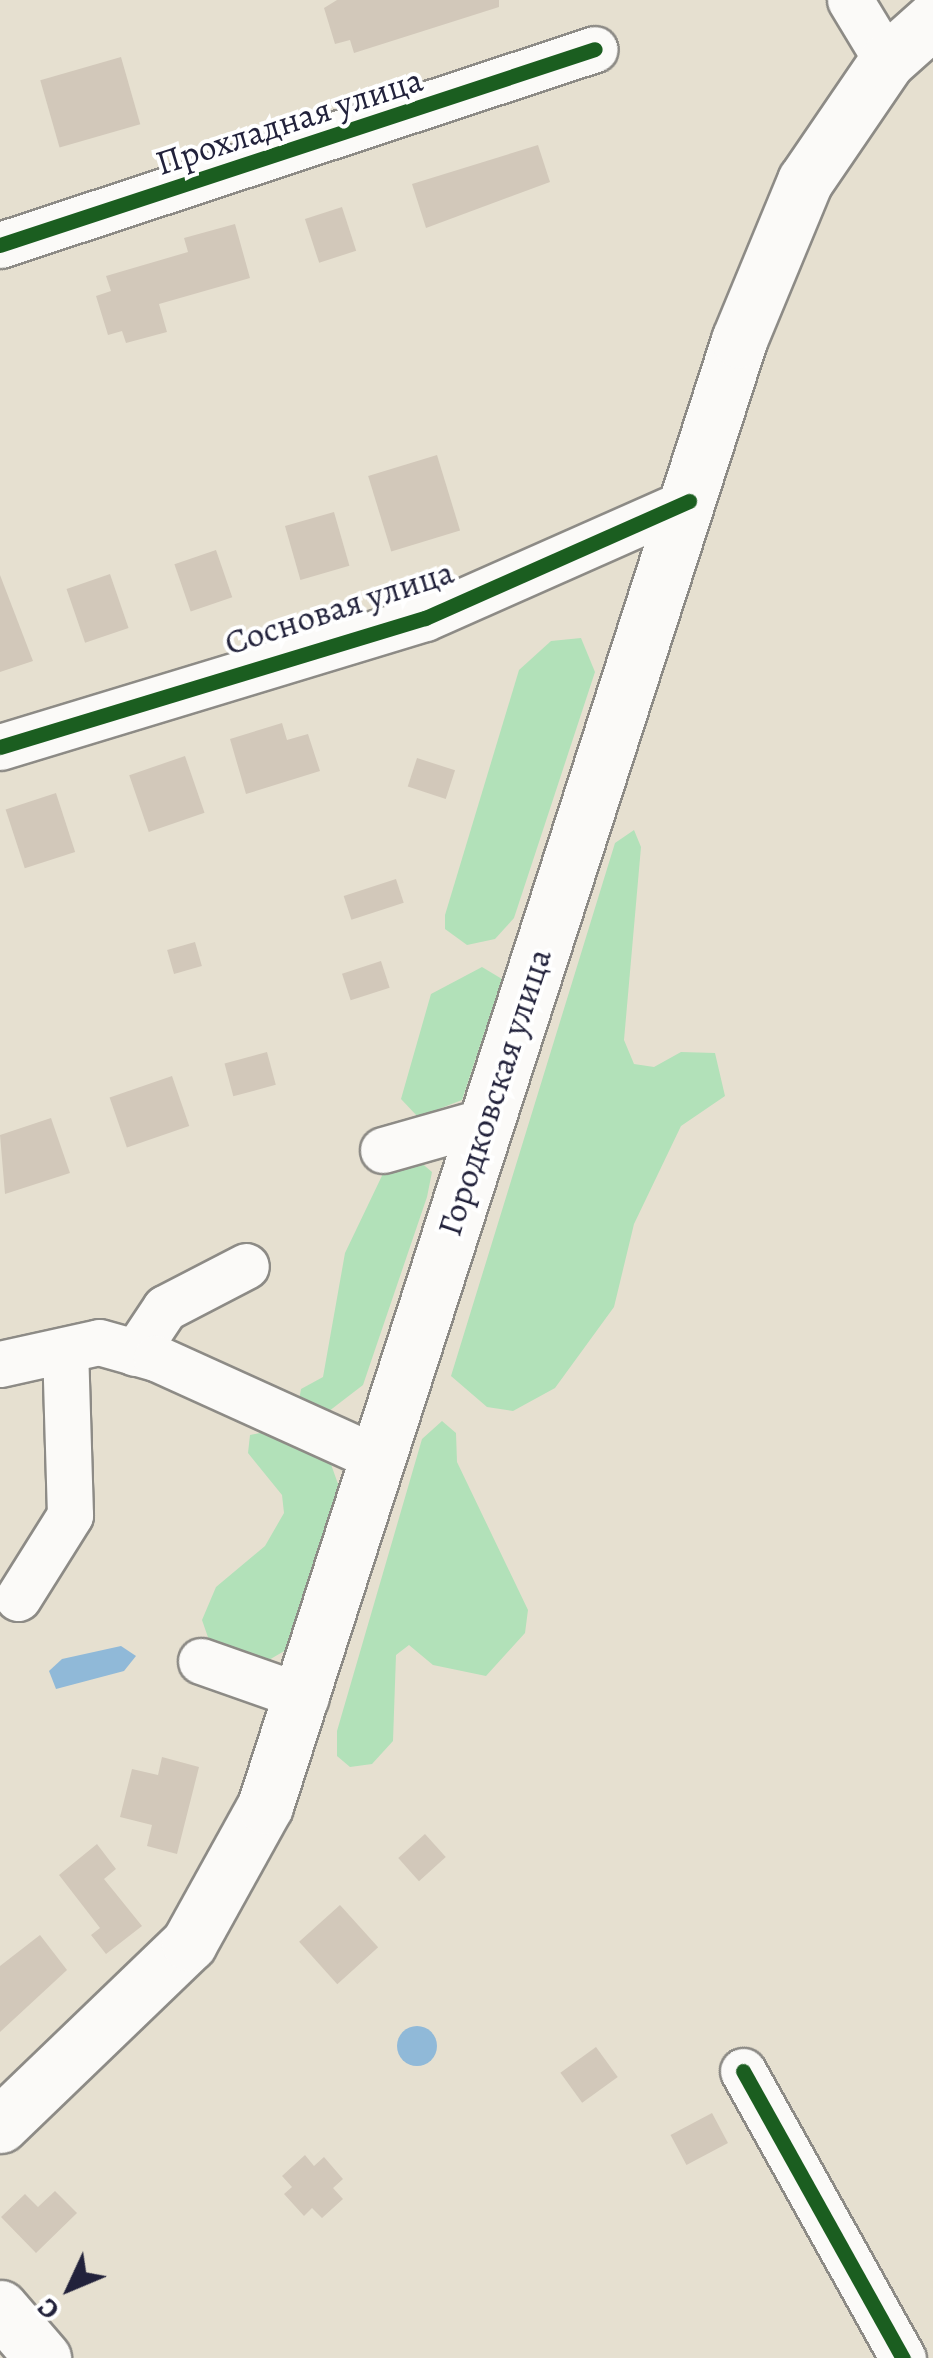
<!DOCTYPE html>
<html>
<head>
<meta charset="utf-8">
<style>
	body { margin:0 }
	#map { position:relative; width:933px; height:2358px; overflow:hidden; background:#e6e0d0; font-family:Alegreya,serif }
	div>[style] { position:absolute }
	.green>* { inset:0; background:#b2e1b9 }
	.water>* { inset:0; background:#90b9d8 }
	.round { border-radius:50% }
	.building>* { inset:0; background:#d2c8ba; transform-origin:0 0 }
	.roads { filter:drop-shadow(2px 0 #8d8b86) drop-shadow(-2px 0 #8d8b86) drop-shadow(0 2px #8d8b86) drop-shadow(0 -2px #8d8b86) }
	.minor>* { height:45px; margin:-22.5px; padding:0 22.5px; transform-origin:22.5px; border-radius:22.5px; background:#fbfaf8 }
	.major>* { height:55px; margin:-27.5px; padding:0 27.5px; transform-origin:27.5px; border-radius:27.5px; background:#fbfaf8 }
	.cycleway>* { height:15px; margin:-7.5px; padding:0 7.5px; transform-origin:7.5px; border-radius:7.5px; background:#1b5e20 }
	span { translate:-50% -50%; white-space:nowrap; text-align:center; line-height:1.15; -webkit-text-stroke:8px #fff; paint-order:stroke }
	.street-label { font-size:35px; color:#22223b }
	.north { position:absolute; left:20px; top:2238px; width:100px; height:100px; -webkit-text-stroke:8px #fff; paint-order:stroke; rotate:226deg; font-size:28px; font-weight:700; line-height:40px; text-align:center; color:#22223b }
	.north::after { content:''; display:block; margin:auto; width:35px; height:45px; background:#22223b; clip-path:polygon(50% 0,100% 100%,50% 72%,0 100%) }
</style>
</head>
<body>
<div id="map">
	<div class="green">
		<div style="clip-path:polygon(581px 638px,595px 672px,514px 918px,495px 939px,467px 945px,445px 929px,445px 915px,519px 670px,551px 641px)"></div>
		<div style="clip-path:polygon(634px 830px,641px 847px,624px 1040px,634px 1064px,654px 1067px,681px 1052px,715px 1053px,725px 1096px,681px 1126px,634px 1224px,614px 1307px,555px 1388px,513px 1411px,487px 1407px,451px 1376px,615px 843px)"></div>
		<div style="clip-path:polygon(482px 967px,502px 979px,462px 1100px,418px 1117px,401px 1099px,431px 994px)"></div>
		<div style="clip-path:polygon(412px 1155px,432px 1172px,427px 1197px,363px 1385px,320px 1418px,298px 1406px,301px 1389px,323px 1377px,345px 1253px,390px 1159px)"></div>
		<div style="clip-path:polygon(442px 1421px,456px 1433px,457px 1462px,528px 1610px,525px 1633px,486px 1676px,433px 1665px,409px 1645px,396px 1655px,393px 1741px,372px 1764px,350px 1767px,337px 1756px,337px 1731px,422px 1439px)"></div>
		<div style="clip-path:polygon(274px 1430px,327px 1453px,343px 1498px,286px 1650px,262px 1664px,211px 1646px,202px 1620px,216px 1587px,265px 1546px,284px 1513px,282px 1495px,248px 1453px,250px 1435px)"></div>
	</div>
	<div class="water">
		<div style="clip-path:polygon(121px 1646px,136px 1656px,124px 1671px,56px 1689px,49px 1671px,62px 1659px)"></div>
		<div class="round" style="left:397px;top:2026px;width:40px;height:40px"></div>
	</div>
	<div class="building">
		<div style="clip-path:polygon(337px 0,499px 0,499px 7px,354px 53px,350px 40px,335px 44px,324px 8px)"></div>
		<div style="left:121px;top:57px;width:70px;height:84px;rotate:74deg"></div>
		<div style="clip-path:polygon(538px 145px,550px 182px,426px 228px,412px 184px)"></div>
		<div style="left:342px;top:207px;width:46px;height:39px;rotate:72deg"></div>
		<div style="clip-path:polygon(235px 224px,250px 278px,159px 304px,167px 332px,126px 343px,122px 331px,108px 335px,96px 296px,111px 291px,106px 276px,188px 252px,184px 238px)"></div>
		<div style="left:437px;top:455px;width:79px;height:72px;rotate:73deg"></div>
		<div style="left:334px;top:512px;width:56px;height:51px;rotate:74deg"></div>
		<div style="left:216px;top:550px;width:50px;height:44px;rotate:71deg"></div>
		<div style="left:110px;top:574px;width:57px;height:46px;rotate:71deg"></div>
		<div style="clip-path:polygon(0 575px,33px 661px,0 672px)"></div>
		<div style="clip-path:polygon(282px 723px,287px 740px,308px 734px,320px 771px,246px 794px,230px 739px)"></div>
		<div style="left:185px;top:756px;width:60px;height:59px;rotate:71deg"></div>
		<div style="left:417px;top:758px;width:40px;height:30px;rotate:18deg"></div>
		<div style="left:56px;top:793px;width:62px;height:53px;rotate:72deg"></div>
		<div style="left:396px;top:879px;width:25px;height:55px;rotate:72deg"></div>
		<div style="left:195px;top:942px;width:25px;height:29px;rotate:74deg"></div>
		<div style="left:381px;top:961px;width:28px;height:41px;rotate:72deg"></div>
		<div style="left:267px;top:1052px;width:34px;height:44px;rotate:75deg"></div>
		<div style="left:172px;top:1076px;width:53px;height:66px;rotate:71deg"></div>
		<div style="clip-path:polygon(51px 1118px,70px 1173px,5px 1194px,0 1135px)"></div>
		<div style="clip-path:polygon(162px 1757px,199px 1767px,177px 1854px,147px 1846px,152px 1825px,120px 1817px,132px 1769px,158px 1775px)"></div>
		<div style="left:425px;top:1834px;width:31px;height:36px;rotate:48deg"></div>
		<div style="clip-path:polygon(97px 1844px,116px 1869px,104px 1879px,142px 1926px,106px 1954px,91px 1935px,100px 1928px,59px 1875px)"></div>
		<div style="left:340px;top:1905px;width:57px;height:55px;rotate:48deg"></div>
		<div style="clip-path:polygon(40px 1935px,67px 1970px,0 2032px,0 1966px)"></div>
		<div style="left:596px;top:2047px;width:37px;height:44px;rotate:54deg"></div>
		<div style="left:712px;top:2113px;width:34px;height:47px;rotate:62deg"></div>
		<div style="clip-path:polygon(305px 2155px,314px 2166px,324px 2157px,343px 2179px,333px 2188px,343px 2199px,322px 2218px,312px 2208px,304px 2216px,284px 2194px,292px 2187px,282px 2176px)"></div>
		<div style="clip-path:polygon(55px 2191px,77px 2213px,36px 2253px,1px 2217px,25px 2194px,38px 2207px)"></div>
	</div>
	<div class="roads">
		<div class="minor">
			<div style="left:850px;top:0;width:71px;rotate:58.8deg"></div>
			<div style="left:0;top:245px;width:626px;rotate:-18.23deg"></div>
			<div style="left:0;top:747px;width:444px;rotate:-16.9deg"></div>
			<div style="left:425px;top:618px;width:289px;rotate:-23.9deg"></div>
			<div style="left:383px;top:1150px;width:106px;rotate:-15.9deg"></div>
			<div style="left:135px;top:1353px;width:54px;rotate:-56.3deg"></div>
			<div style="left:165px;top:1308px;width:91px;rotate:-27.4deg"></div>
			<div style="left:0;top:1364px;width:101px;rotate:-12.5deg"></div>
			<div style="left:99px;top:1342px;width:59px;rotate:15.7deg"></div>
			<div style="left:156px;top:1358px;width:239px;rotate:24.4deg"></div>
			<div style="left:18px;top:1598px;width:98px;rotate:-57.9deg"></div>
			<div style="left:70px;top:1515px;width:164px;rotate:-91.7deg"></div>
			<div style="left:201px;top:1661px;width:111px;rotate:19.4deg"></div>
			<div style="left:743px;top:2071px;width:329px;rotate:60.9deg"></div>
		</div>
		<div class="major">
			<div style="left:0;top:2125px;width:262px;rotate:-43.9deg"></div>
			<div style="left:189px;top:1943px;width:157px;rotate:-61deg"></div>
			<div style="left:265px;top:1806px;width:1541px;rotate:-72.08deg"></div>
			<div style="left:739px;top:340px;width:172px;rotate:-67.5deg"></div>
			<div style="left:805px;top:181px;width:145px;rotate:-55.7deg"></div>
			<div style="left:887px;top:61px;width:62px;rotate:-41.7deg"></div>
			<div style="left:0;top:2308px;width:66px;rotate:49.3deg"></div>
		</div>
	</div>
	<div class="cycleway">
		<div style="left:0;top:245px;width:626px;rotate:-18.23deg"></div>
		<div style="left:0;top:747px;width:444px;rotate:-16.9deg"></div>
		<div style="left:425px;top:618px;width:289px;rotate:-23.9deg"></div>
		<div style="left:743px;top:2071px;width:329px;rotate:60.9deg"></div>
	</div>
	<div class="street-label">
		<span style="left:289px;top:121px;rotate:-18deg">Прохладная улица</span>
		<span style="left:339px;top:607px;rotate:-18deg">Сосновая улица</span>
		<span style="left:494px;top:1092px;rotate:-72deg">Городковская улица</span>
	</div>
	<div class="north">С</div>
</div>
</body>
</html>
